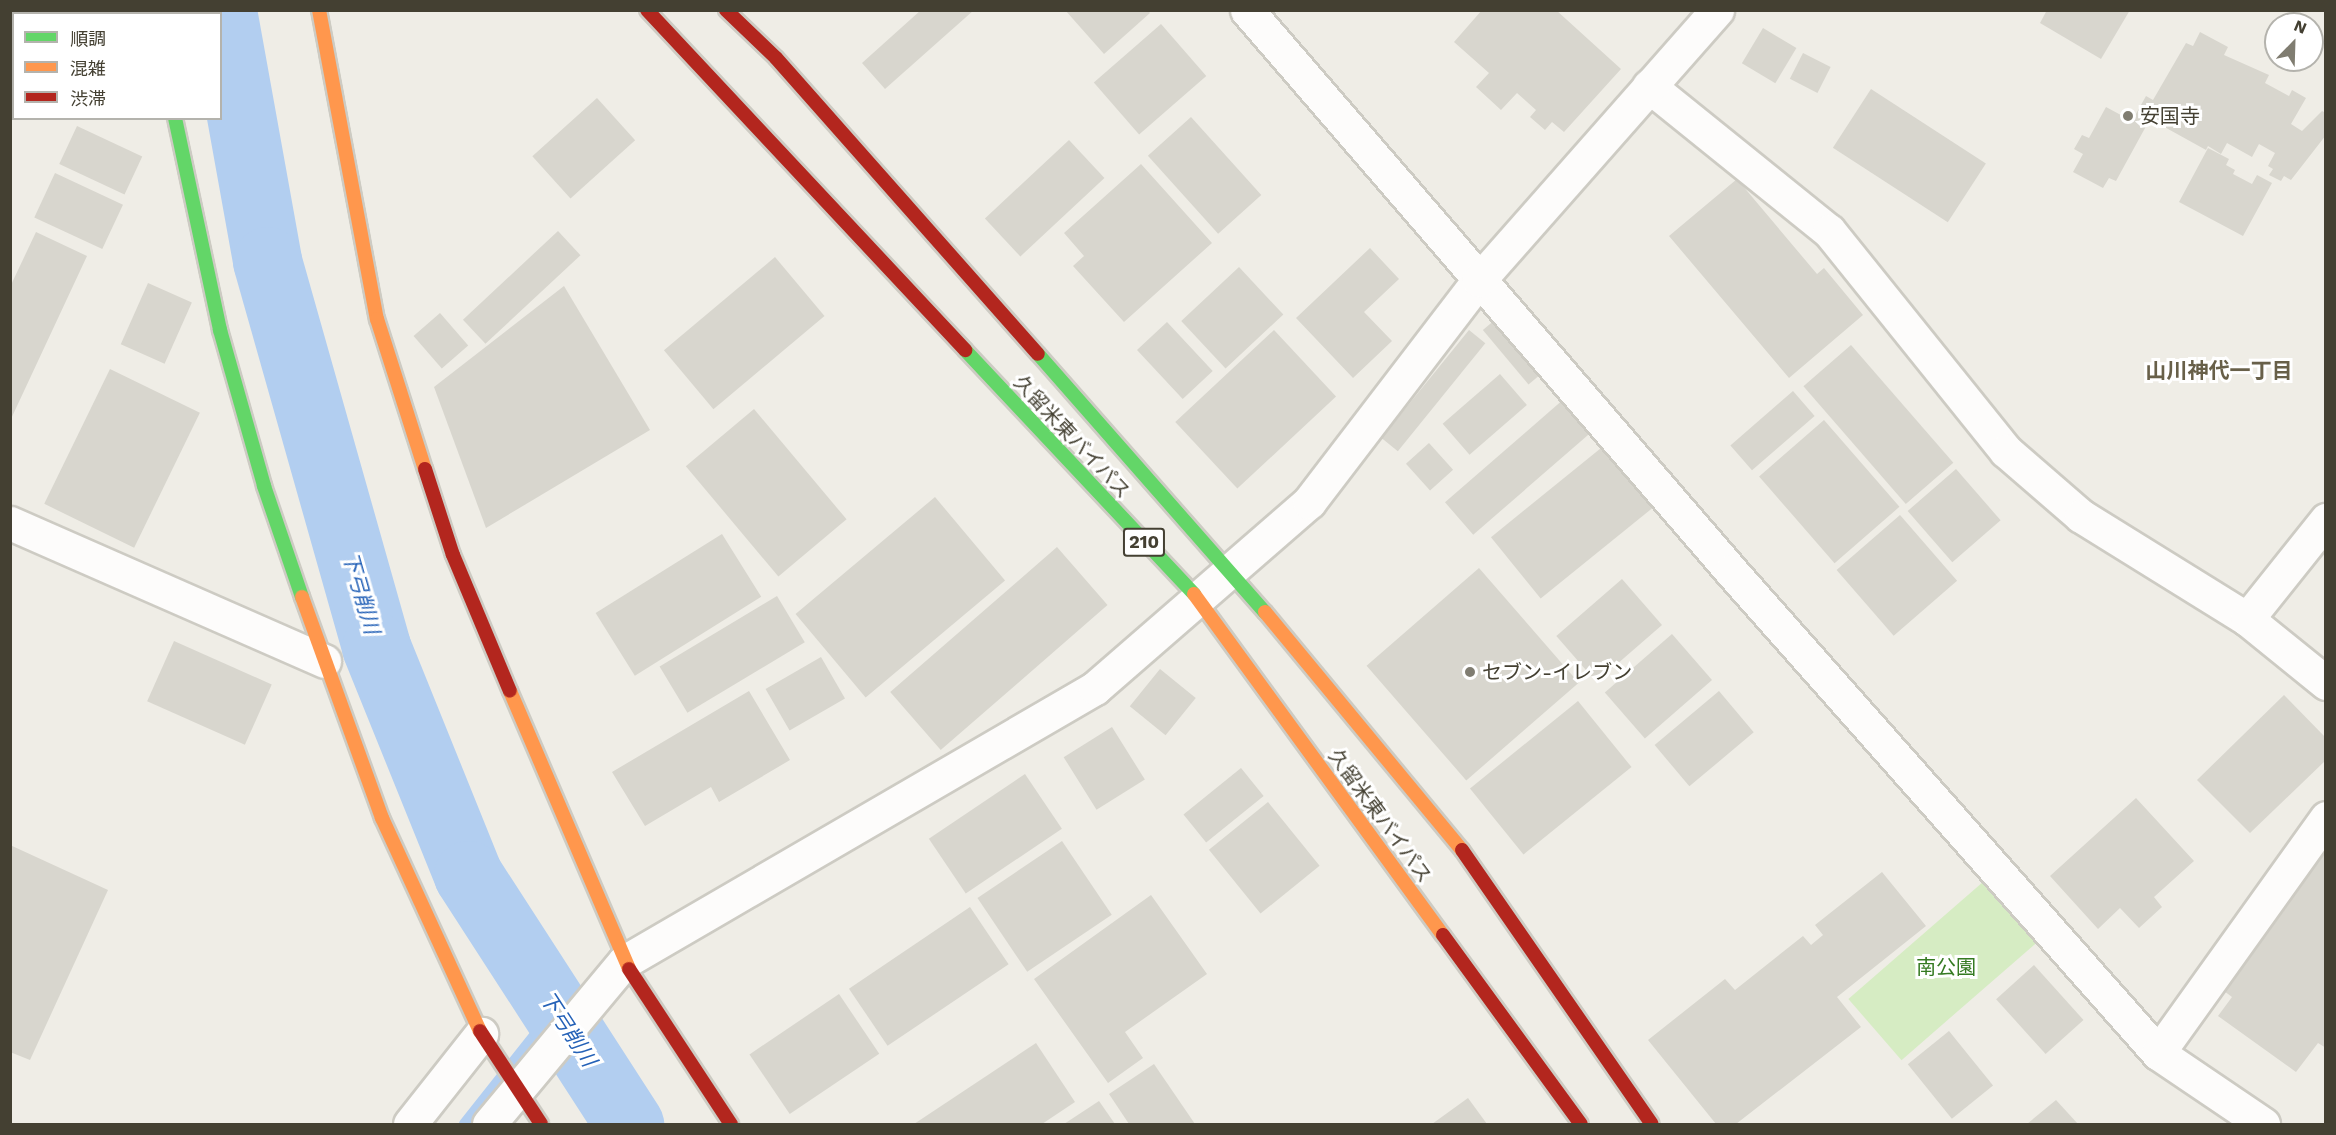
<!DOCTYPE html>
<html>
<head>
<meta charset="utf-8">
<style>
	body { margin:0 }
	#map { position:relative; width:2336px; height:1135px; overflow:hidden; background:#efede6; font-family:"Work Sans","Noto Sans JP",sans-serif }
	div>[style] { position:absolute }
	.green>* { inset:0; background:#d6ecc3; transform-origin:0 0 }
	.stream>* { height:12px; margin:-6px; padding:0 6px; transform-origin:6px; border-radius:6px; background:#b2cef0 }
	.river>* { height:69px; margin:-34.5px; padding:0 34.5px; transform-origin:34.5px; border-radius:34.5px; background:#b2cef0 }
	.building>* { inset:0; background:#d8d6ce; transform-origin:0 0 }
	.roads { filter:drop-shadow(2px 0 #cdcbc3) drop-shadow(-2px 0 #cdcbc3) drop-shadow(0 2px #cdcbc3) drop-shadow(0 -2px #cdcbc3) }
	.street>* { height:33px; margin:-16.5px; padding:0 16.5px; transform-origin:16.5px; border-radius:16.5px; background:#fdfcfb }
	.fast>* { height:14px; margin:-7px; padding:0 7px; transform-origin:7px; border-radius:7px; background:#63d668 }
	.slow>* { height:14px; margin:-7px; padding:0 7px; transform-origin:7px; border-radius:7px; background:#ff974d }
	.jam>* { height:14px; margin:-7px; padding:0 7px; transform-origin:7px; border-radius:7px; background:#b3261e }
	.dots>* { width:16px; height:16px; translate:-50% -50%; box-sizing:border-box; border:3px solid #fff; border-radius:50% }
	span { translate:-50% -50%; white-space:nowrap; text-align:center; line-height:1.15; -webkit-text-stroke:6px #fff; paint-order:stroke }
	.shield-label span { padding:2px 4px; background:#fff; border:2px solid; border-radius:4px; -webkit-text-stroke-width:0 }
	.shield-label { font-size:18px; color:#444032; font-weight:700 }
	.poi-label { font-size:20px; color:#444032 }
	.left { translate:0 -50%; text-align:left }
	.street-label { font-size:20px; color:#444032 }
	.park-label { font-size:20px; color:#357a22 }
	.neighbourhood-label { font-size:21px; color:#686049; font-weight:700 }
	.water-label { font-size:21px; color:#2461b7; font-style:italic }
	.frame { position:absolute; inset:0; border:12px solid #444032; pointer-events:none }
	.legend { position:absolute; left:12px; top:12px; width:210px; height:108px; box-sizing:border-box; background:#fff; border:2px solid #b4b3ad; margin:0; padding:8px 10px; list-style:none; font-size:18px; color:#444032 }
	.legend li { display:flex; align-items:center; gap:12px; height:30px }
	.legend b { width:30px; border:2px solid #b4b3ad }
	.north { position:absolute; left:2264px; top:12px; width:60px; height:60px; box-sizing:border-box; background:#fff; border:2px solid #b4b3ad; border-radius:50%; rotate:23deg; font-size:16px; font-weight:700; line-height:24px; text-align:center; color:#444032 }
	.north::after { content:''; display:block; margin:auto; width:21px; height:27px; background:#807d71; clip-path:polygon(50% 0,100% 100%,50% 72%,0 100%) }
</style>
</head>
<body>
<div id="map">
	<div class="green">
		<div style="left:1991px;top:875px;width:81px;height:189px;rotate:49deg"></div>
	</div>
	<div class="stream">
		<div style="left:465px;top:1124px;width:147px;rotate:-51.6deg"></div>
	</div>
	<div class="river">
		<div style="left:222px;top:10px;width:255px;rotate:79.8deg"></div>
		<div style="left:267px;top:261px;width:401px;rotate:74.2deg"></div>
		<div style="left:376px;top:647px;width:246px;rotate:68deg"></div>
		<div style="left:468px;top:875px;width:297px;rotate:57.1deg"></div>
	</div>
	<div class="building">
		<div style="clip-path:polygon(921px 10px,974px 10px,885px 89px,862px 63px)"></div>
		<div style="clip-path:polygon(1065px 10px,1148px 10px,1150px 13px,1104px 54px)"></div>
		<div style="clip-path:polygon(1482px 10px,1556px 10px,1621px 69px,1564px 132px,1552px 122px,1545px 130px,1530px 117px,1536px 110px,1517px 93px,1501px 110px,1476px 87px,1489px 73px,1454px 42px)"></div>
		<div style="clip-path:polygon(2047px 10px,2130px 10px,2101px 59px,2040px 23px)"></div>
		<div style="left:1161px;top:24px;width:69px;height:89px;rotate:49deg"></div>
		<div style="left:1763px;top:28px;width:39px;height:41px;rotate:31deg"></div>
		<div style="clip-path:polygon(2200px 32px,2228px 47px,2224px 55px,2269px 75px,2265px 83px,2289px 96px,2292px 90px,2306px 98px,2291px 124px,2302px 131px,2322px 111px,2326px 113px,2326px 135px,2291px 180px,2284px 176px,2281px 181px,2269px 175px,2273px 169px,2268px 166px,2275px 153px,2259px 144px,2252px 157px,2227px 143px,2221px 154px,2208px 146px,2206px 150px,2150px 119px,2116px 181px,2109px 178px,2103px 188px,2073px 172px,2083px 154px,2074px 149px,2082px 135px,2089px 138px,2106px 107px,2132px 121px,2146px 96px,2153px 100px,2186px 43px,2193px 46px)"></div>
		<div style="left:1803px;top:53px;width:31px;height:29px;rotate:27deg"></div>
		<div style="left:1871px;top:89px;width:137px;height:70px;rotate:33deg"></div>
		<div style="left:597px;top:98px;width:57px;height:87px;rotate:48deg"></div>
		<div style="left:1191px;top:117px;width:105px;height:58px;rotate:48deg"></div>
		<div style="left:77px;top:126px;width:72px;height:42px;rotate:25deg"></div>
		<div style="left:1069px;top:140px;width:52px;height:115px;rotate:47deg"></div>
		<div style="clip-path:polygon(2208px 148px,2229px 159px,2226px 165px,2235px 170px,2233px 174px,2252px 184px,2257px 175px,2272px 183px,2243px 236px,2179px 202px)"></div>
		<div style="clip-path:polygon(1141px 164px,1212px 243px,1124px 322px,1073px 266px,1084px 256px,1064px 233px)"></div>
		<div style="left:55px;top:173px;width:75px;height:49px;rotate:25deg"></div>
		<div style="clip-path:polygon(1737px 179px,1817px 274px,1824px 268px,1863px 315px,1789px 378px,1669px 236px)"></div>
		<div style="left:558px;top:231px;width:33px;height:130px;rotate:47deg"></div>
		<div style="clip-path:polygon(36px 232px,87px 256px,10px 421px,10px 287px)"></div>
		<div style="clip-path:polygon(1370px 248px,1399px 279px,1364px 312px,1392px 341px,1353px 378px,1296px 318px)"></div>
		<div style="left:775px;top:257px;width:77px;height:145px;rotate:50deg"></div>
		<div style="left:1239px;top:267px;width:65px;height:79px;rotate:47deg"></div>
		<div style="left:148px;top:283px;width:48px;height:67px;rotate:24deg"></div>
		<div style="clip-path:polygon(564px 286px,650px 430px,486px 528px,434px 387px)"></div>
		<div style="left:440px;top:313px;width:43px;height:35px;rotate:49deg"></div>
		<div style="left:1502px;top:314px;width:71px;height:25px;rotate:50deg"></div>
		<div style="left:1167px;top:322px;width:67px;height:41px;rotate:47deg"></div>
		<div style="left:1274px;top:330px;width:91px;height:135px;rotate:47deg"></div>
		<div style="left:1469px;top:330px;width:21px;height:139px;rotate:39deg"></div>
		<div style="left:1851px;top:345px;width:156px;height:63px;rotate:49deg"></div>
		<div style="left:110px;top:369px;width:100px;height:150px;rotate:26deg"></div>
		<div style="left:1500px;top:374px;width:41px;height:76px;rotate:49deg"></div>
		<div style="left:1793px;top:391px;width:33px;height:83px;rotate:49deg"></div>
		<div style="left:1565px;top:398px;width:43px;height:159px;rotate:49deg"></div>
		<div style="left:754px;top:409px;width:144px;height:89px;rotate:50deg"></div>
		<div style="left:1824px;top:420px;width:115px;height:86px;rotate:49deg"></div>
		<div style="left:1429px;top:443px;width:36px;height:31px;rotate:48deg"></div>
		<div style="left:1606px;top:444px;width:79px;height:148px;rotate:51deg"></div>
		<div style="left:1956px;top:469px;width:68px;height:64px;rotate:49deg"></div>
		<div style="left:935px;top:497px;width:109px;height:182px;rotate:50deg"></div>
		<div style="left:1900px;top:515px;width:87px;height:84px;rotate:49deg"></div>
		<div style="left:722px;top:534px;width:74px;height:149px;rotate:58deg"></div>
		<div style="left:1057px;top:547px;width:77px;height:221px;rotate:49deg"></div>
		<div style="left:1479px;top:568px;width:152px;height:149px;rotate:49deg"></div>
		<div style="left:1622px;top:579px;width:61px;height:87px;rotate:49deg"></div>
		<div style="left:777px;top:596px;width:54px;height:137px;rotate:59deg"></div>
		<div style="left:1672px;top:634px;width:61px;height:89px;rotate:49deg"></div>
		<div style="left:174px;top:641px;width:107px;height:66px;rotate:24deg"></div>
		<div style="left:821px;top:657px;width:48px;height:64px;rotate:60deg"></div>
		<div style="left:1160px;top:669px;width:46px;height:48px;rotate:39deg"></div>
		<div style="clip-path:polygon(749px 691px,790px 760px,719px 802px,711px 787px,645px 826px,612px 772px)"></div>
		<div style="left:1719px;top:691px;width:54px;height:84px;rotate:50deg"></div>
		<div style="clip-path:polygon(2284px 695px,2326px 738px,2326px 760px,2250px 833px,2197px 780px)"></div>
		<div style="left:1578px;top:701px;width:85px;height:139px;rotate:51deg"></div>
		<div style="left:1112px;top:727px;width:62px;height:57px;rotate:58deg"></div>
		<div style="left:1241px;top:768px;width:36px;height:74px;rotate:51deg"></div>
		<div style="left:1025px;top:774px;width:66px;height:116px;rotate:56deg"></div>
		<div style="clip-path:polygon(2136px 798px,2194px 861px,2154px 897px,2162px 907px,2139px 928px,2120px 908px,2098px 929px,2050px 876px)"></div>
		<div style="left:1268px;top:802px;width:82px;height:76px;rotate:51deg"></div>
		<div style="clip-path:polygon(2326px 837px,2326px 1048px,2318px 1043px,2296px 1072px,2218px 1016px,2232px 997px,2216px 985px)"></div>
		<div style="left:1062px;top:841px;width:89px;height:102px;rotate:56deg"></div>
		<div style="clip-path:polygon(10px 845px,108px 890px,30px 1060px,10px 1052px)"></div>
		<div style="clip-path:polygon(1882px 872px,1926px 926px,1837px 997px,1861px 1027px,1736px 1124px,1716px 1124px,1648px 1040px,1725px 979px,1735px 990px,1803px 936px,1811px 945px,1823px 935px,1815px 925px)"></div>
		<div style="clip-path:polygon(1151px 895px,1207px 974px,1125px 1032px,1143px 1058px,1108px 1083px,1034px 979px)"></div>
		<div style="left:970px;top:907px;width:69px;height:146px;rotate:56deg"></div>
		<div style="left:2034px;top:965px;width:74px;height:51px;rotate:48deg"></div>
		<div style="left:839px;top:994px;width:72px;height:108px;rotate:56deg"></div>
		<div style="left:1949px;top:1031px;width:70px;height:53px;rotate:51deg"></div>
		<div style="clip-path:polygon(1036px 1043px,1075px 1102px,1042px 1124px,914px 1124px)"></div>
		<div style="clip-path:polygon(1154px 1064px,1195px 1124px,1129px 1124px,1109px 1094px)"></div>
		<div style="clip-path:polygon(1468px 1098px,1487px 1124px,1432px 1124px)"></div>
		<div style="clip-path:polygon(2056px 1100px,2078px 1124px,2027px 1124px)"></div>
		<div style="clip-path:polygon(1099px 1101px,1115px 1124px,1064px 1124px)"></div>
	</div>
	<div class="roads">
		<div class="street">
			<div style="left:1247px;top:10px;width:741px;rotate:49.21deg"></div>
			<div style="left:1731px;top:571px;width:644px;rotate:48.46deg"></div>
			<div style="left:2158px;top:1053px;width:127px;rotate:34.1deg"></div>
			<div style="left:1649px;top:86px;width:231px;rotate:38.9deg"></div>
			<div style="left:1829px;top:231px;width:282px;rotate:51.2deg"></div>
			<div style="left:2006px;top:451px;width:99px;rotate:40.9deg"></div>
			<div style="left:2081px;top:516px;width:195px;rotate:31.8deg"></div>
			<div style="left:2247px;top:619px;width:102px;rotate:39deg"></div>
			<div style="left:10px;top:523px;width:343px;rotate:23.7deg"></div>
			<div style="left:2247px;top:619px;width:127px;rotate:-51.4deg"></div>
			<div style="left:2158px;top:1053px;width:289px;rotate:-54.4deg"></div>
			<div style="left:410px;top:1124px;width:115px;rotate:-51.7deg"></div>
			<div style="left:489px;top:1124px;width:211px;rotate:-50.2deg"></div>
			<div style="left:624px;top:962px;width:545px;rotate:-30.19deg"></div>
			<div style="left:1095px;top:688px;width:284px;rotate:-41deg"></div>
			<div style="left:1309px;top:502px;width:280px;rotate:-52.6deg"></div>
			<div style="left:1479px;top:280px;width:360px;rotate:-48.6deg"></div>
		</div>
		<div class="fast">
			<div style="left:175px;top:118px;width:217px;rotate:78deg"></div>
			<div style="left:220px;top:330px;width:162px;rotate:74.2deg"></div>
			<div style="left:264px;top:486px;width:117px;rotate:71.1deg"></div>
			<div style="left:965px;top:350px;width:335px;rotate:46.8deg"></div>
			<div style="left:1038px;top:354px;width:344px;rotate:48.7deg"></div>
		</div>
		<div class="slow">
			<div style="left:152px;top:10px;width:4px;rotate:90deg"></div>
			<div style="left:319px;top:10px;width:314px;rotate:79.4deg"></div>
			<div style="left:377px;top:319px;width:157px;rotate:72.3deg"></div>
			<div style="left:1194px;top:594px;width:422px;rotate:53.9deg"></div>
			<div style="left:302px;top:597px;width:235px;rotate:70.1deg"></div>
			<div style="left:382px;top:818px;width:234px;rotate:65.3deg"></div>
			<div style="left:1265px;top:612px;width:309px;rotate:50.4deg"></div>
			<div style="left:510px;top:691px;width:302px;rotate:66.8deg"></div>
		</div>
		<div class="jam">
			<div style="left:647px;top:10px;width:466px;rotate:46.9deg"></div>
			<div style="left:726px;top:10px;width:69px;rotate:43.8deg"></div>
			<div style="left:776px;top:58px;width:395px;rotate:48.5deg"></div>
			<div style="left:425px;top:469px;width:90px;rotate:72deg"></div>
			<div style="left:453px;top:555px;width:147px;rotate:67.3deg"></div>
			<div style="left:1462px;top:850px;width:333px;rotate:55.3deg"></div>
			<div style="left:1443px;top:935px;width:234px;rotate:53.9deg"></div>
			<div style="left:629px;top:969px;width:186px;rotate:56.7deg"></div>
			<div style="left:480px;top:1031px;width:111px;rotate:56.7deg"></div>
		</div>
	</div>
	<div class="dots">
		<div style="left:2128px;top:116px;background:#807d71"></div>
		<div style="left:1470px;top:672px;background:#807d71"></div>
	</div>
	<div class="shield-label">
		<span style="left:1144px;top:542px">210</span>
	</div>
	<div class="poi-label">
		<span class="left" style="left:2140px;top:116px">安国寺</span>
		<span class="left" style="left:1482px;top:672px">セブン-イレブン</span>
	</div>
	<div class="street-label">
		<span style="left:1072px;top:437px;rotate:47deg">久留米東バイパス</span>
		<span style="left:1380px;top:816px;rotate:54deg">久留米東バイパス</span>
	</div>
	<div class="park-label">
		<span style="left:1946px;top:967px">南公園</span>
	</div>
	<div class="neighbourhood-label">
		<span style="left:2219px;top:371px">山川神代一丁目</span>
	</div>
	<div class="water-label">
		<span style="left:361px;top:593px;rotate:74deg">下弓削川</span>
		<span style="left:568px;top:1029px;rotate:57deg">下弓削川</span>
	</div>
	<div class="frame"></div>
	<ul class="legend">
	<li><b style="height:8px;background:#63d668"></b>順調</li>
	<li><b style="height:8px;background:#ff974d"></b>混雑</li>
	<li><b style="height:8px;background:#b3261e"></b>渋滞</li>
	</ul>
	<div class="north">N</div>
</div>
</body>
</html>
